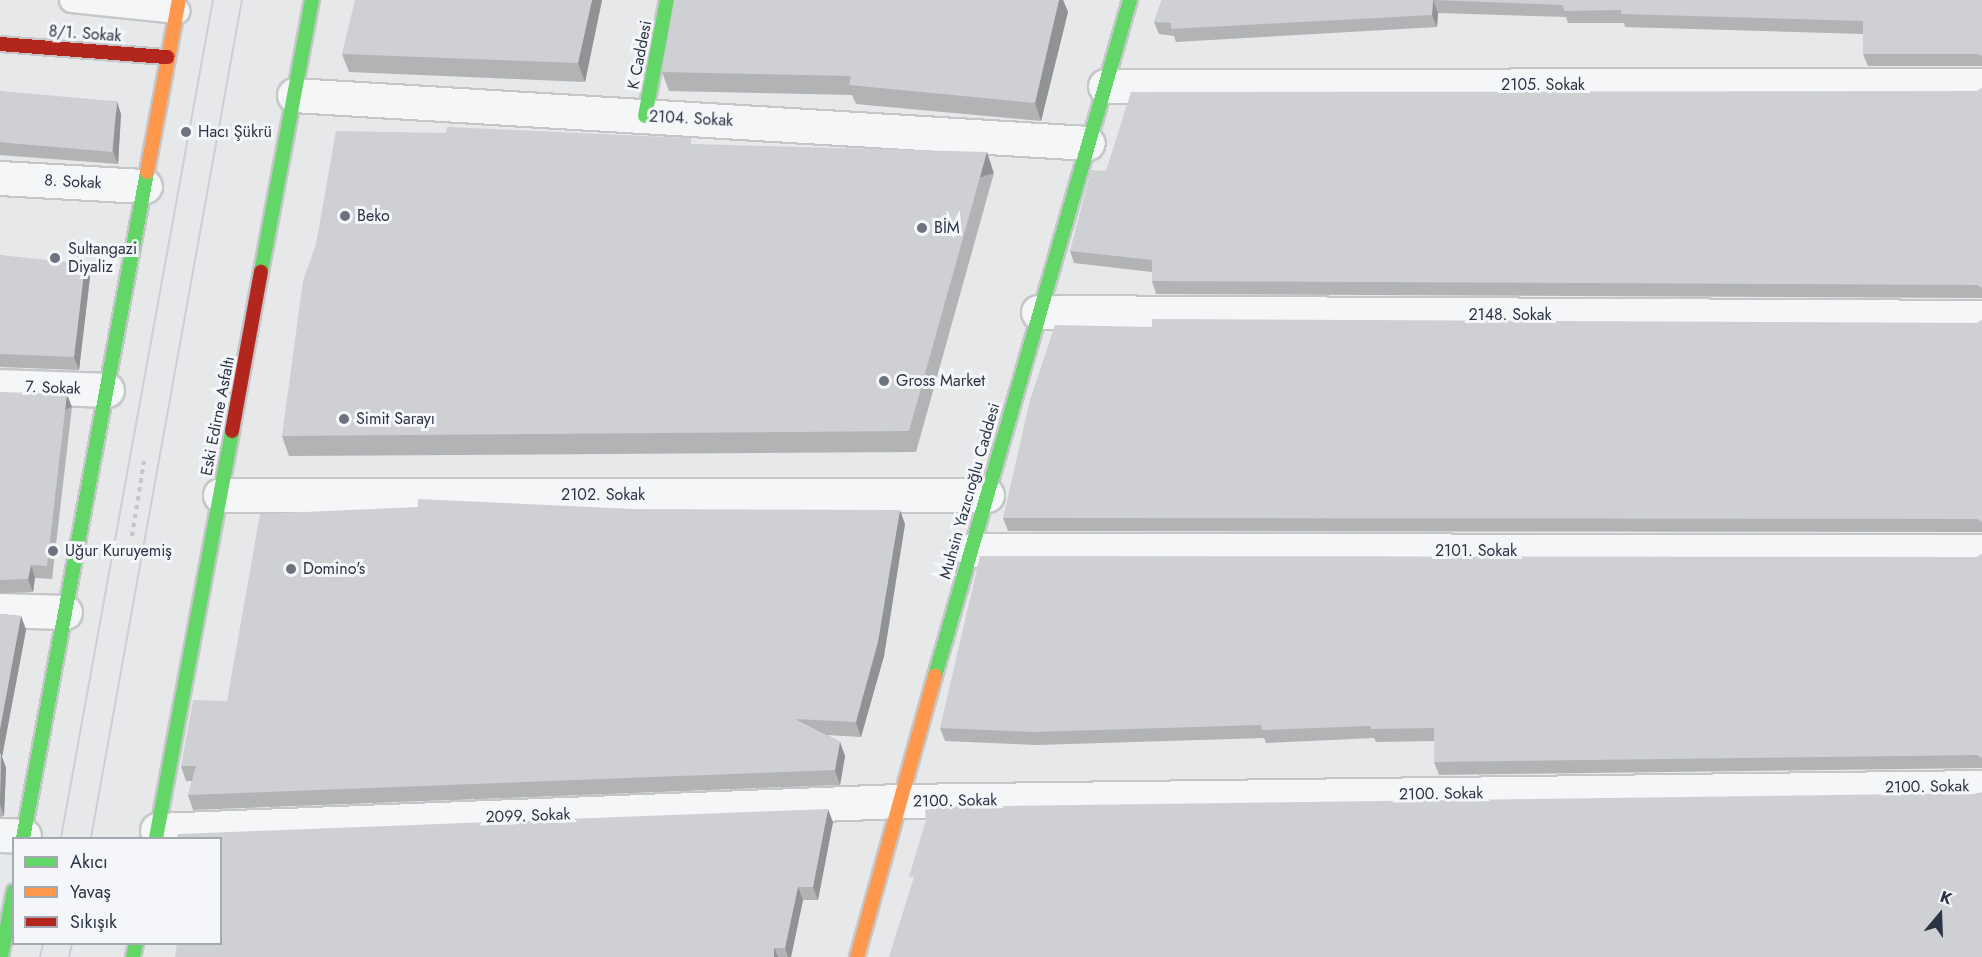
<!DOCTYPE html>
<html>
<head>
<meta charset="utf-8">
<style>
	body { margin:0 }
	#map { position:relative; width:1982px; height:957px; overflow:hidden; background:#e6e8ea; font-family:Jost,sans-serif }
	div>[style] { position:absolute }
	.path>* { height:4px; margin-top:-2px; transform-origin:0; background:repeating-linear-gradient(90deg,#c5c6ca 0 4.5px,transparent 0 9px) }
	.roads { filter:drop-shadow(2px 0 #c4c6c8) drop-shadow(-2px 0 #c4c6c8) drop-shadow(0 2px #c4c6c8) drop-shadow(0 -2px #c4c6c8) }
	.lane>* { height:24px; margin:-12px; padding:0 12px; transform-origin:12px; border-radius:12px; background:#f5f6f7 }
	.street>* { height:33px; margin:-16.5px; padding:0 16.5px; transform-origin:16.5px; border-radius:16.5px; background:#f5f6f7 }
	.fast>* { height:14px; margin:-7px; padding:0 7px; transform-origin:7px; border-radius:7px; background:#63d668 }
	.slow>* { height:14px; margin:-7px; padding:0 7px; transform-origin:7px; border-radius:7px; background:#ff974d }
	.jam>* { height:14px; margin:-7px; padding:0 7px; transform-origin:7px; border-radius:7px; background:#b3261e }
	.tram>* { height:1.5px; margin:-0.75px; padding:0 0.75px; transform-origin:0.75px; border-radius:0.75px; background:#cecfd2 }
	.wall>* { inset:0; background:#b1b3b5 }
	.shaded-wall>* { inset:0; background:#909294; transform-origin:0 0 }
	.building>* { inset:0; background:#ced0d3; transform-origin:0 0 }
	.dots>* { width:16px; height:16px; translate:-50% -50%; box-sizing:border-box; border:3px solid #f4f6f9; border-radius:50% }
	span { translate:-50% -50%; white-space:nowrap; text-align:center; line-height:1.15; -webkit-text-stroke:6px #f4f6f9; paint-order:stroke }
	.street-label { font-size:16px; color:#2b3445 }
	.poi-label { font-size:16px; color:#2b3445 }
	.left { translate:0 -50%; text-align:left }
	.legend { position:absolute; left:12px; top:837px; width:210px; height:108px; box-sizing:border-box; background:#f4f6f9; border:2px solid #a4a8b1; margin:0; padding:8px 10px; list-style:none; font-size:18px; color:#2b3445 }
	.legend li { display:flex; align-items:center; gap:12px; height:30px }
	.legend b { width:30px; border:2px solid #a4a8b1 }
	.north { position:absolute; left:1910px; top:885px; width:60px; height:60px; -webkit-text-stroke:4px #f4f6f9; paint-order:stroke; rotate:19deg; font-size:16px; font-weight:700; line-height:24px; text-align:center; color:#2b3445 }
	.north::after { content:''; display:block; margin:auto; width:21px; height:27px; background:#2b3445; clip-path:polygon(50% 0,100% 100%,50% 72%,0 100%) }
</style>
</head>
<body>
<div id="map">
	<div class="path">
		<div style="left:132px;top:536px;width:76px;rotate:-80.9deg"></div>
	</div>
	<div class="roads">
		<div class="lane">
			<div style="left:72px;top:0;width:106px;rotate:6deg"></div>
		</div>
		<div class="street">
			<div style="left:1105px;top:86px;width:877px;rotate:-0.07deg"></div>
			<div style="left:294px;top:95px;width:795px;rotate:3.46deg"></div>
			<div style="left:0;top:178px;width:145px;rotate:3.2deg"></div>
			<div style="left:1038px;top:312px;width:944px;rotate:0.3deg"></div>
			<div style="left:0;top:386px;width:107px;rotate:2.1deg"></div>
			<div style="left:220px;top:495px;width:767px"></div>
			<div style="left:971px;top:550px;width:1011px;rotate:0.06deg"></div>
			<div style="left:0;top:610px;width:65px;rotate:1.8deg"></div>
			<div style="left:157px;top:830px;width:744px;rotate:-2.24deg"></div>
			<div style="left:900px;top:801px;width:1082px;rotate:-0.74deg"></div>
			<div style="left:0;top:835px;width:24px;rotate:2deg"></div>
		</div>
		<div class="fast">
			<div style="left:645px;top:116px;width:118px;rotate:-79.3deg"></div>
			<div style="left:261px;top:272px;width:277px;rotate:-79.4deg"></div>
			<div style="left:935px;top:676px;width:704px;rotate:-73.91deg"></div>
			<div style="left:23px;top:838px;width:677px;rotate:-79.45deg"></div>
			<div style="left:156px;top:838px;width:414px;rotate:-79.4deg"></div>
			<div style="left:1px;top:957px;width:67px;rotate:-78.9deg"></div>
			<div style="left:133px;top:957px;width:13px;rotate:-77deg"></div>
		</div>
		<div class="slow">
			<div style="left:147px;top:172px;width:175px;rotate:-79.5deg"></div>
			<div style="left:857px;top:957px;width:292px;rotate:-74.5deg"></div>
		</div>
		<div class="jam">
			<div style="left:0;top:44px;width:168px;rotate:4.5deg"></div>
			<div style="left:232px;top:431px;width:162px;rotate:-79.7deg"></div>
		</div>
	</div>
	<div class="tram">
		<div style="left:61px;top:838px;width:852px;rotate:-79.72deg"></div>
		<div style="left:91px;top:838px;width:851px;rotate:-79.79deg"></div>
		<div style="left:40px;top:957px;width:13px;rotate:-77deg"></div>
		<div style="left:69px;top:957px;width:13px;rotate:-77deg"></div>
	</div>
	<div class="wall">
		<div style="clip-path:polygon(602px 0,585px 82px,349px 72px,342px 54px)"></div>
		<div style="clip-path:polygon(674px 0,1063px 0,1068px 12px,1041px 121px,856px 104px,852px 95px,669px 91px,662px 72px)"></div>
		<div style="clip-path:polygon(1162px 0,1982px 0,1982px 66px,1868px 66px,1863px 54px,1863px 34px,1625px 27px,1624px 23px,1568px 23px,1566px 17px,1438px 13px,1437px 27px,1176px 42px,1174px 36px,1159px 34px,1154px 22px)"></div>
		<div style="clip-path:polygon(1982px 88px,1982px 298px,1156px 294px,1152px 281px,1152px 272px,1074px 263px,1070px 251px,1106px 171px,1977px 91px)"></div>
		<div style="clip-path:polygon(0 91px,121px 114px,118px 164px,0 155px)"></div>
		<div style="clip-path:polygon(693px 144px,994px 173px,916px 452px,289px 456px,282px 436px)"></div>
		<div style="clip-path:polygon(0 255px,90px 277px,79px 370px,0 367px)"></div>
		<div style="clip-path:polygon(1982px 320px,1982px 532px,1008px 531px,1003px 518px,1152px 327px,1977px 323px)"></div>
		<div style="clip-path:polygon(0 392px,72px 407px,52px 579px,35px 578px,33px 592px,0 593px)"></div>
		<div style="clip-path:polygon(905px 524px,884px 656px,861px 737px,827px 735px,840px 742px,845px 756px,840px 785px,193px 810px,188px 795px,192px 781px,186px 781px,181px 766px)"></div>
		<div style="clip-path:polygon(1982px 554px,1982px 768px,1439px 775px,1434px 762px,1434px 741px,1376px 742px,1374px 738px,1266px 743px,1264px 738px,1037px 745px,945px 741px,940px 728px,1977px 557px)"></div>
		<div style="clip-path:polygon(0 614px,21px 616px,26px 630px,2px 757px,6px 768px,4px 816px,0 817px)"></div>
		<div style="clip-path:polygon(833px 822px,818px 900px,803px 900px,791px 957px,175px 957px)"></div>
	</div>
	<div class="shaded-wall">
		<div style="clip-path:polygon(592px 0,602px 0,585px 82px,578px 63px)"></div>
		<div style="clip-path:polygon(1059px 0,1063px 0,1068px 12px,1041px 121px,1035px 103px)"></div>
		<div style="clip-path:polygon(1433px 0,1438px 13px,1437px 27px,1432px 15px)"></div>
		<div style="clip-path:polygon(117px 101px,121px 114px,118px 164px,113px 151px)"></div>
		<div style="left:987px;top:152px;width:22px;height:290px;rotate:72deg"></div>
		<div style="clip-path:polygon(85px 264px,90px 277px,79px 370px,74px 357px)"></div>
		<div style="left:67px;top:394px;width:14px;height:173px;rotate:69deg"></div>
		<div style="clip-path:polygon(900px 510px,905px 524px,884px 656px,861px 737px,856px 722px)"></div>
		<div style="clip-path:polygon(31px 565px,35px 578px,33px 592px,28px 579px)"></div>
		<div style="clip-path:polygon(21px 616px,26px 630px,2px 757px,6px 768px,4px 816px,0 804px,1px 762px,0 767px,0 729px)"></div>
		<div style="clip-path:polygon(840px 742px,845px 756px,840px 785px,835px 770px)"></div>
		<div style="clip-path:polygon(828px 809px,833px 822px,818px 900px,813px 887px)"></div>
		<div style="clip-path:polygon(798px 887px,803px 900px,791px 957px,788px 957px,785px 948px)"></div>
		<div style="clip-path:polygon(774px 948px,778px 957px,774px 957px)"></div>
	</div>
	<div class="building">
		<div style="clip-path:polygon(355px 0,592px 0,578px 63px,342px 54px)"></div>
		<div style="clip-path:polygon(674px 0,1059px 0,1035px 103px,849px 85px,851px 76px,662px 72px)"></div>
		<div style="clip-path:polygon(1162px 0,1982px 0,1982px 56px,1978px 54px,1863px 54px,1863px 21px,1621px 14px,1621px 10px,1564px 11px,1563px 5px,1433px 0,1432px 15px,1171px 29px,1171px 23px,1154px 22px)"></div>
		<div style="clip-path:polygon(1982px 88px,1982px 288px,1977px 285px,1152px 281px,1152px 260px,1070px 251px,1091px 170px,1106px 171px,1131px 92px,1977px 91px)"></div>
		<div style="left:0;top:91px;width:117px;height:51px;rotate:5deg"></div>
		<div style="clip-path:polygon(447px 127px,691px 138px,691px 144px,987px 152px,909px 431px,282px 436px,303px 281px,316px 244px,336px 131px,446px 133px)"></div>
		<div style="clip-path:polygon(0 255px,85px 264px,74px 357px,0 354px)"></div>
		<div style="clip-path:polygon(1152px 319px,1977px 323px,1982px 320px,1982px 522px,1977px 519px,1003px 518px,1030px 400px,1055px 325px,1152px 327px)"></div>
		<div style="clip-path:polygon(0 392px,67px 394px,47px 566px,31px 565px,28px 579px,0 580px)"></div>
		<div style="clip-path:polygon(418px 499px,633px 509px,900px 510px,878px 642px,856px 722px,795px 719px,840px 742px,835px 770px,188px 795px,196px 766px,181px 766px,193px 700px,227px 701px,260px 514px,418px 507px)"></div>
		<div style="clip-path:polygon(1982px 554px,1982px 758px,1977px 755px,1434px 762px,1434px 728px,1371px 729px,1371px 726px,1262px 730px,1261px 725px,1033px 732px,940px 728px,980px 556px,1977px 557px)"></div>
		<div style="clip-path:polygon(0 614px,21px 616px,0 729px)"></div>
		<div style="clip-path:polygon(0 754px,1px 754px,0 794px)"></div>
		<div style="clip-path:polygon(1982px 792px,1982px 957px,889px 957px,914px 877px,909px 877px,926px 820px,925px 807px,1978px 793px)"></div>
		<div style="clip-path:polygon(828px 809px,813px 887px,798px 887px,785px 948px,774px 948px,774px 957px,175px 957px,177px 944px,220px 944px,220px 838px,177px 838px,178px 834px)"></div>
	</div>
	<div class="dots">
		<div style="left:186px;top:132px;background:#6c737f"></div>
		<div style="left:345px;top:216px;background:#6c737f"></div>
		<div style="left:922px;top:228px;background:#6c737f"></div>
		<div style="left:55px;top:258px;background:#6c737f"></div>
		<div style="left:884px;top:381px;background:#6c737f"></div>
		<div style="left:344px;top:419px;background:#6c737f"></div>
		<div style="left:53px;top:551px;background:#6c737f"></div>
		<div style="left:291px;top:569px;background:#6c737f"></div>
	</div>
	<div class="street-label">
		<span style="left:85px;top:34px;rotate:4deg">8/1. Sokak</span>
		<span style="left:640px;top:55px;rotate:-79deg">K Caddesi</span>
		<span style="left:1543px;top:85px">2105. Sokak</span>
		<span style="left:691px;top:119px;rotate:3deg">2104. Sokak</span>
		<span style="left:73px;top:182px;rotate:3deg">8. Sokak</span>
		<span style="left:1510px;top:315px">2148. Sokak</span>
		<span style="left:53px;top:388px;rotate:2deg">7. Sokak</span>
		<span style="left:218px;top:416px;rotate:-79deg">Eski Edirne Asfaltı</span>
		<span style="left:970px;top:491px;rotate:-74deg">Muhsin Yazıcıoğlu Caddesi</span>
		<span style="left:603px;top:495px">2102. Sokak</span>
		<span style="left:1476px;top:551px">2101. Sokak</span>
		<span style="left:1927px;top:787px;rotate:-1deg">2100. Sokak</span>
		<span style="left:1441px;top:794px;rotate:-1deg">2100. Sokak</span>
		<span style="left:955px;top:801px;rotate:-1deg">2100. Sokak</span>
		<span style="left:528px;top:816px;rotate:-2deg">2099. Sokak</span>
	</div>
	<div class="poi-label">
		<span class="left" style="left:198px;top:132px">Hacı Şükrü</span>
		<span class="left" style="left:357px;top:216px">Beko</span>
		<span class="left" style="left:934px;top:228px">BİM</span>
		<span class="left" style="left:68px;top:258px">Sultangazi<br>Diyaliz</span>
		<span class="left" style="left:896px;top:381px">Gross Market</span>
		<span class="left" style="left:356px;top:419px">Simit Sarayı</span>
		<span class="left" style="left:65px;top:551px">Uğur Kuruyemiş</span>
		<span class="left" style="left:303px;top:569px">Domino's</span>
	</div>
	<ul class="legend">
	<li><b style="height:8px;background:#63d668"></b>Akıcı</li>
	<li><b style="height:8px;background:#ff974d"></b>Yavaş</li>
	<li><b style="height:8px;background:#b3261e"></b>Sıkışık</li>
	</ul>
	<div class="north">K</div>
</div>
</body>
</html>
